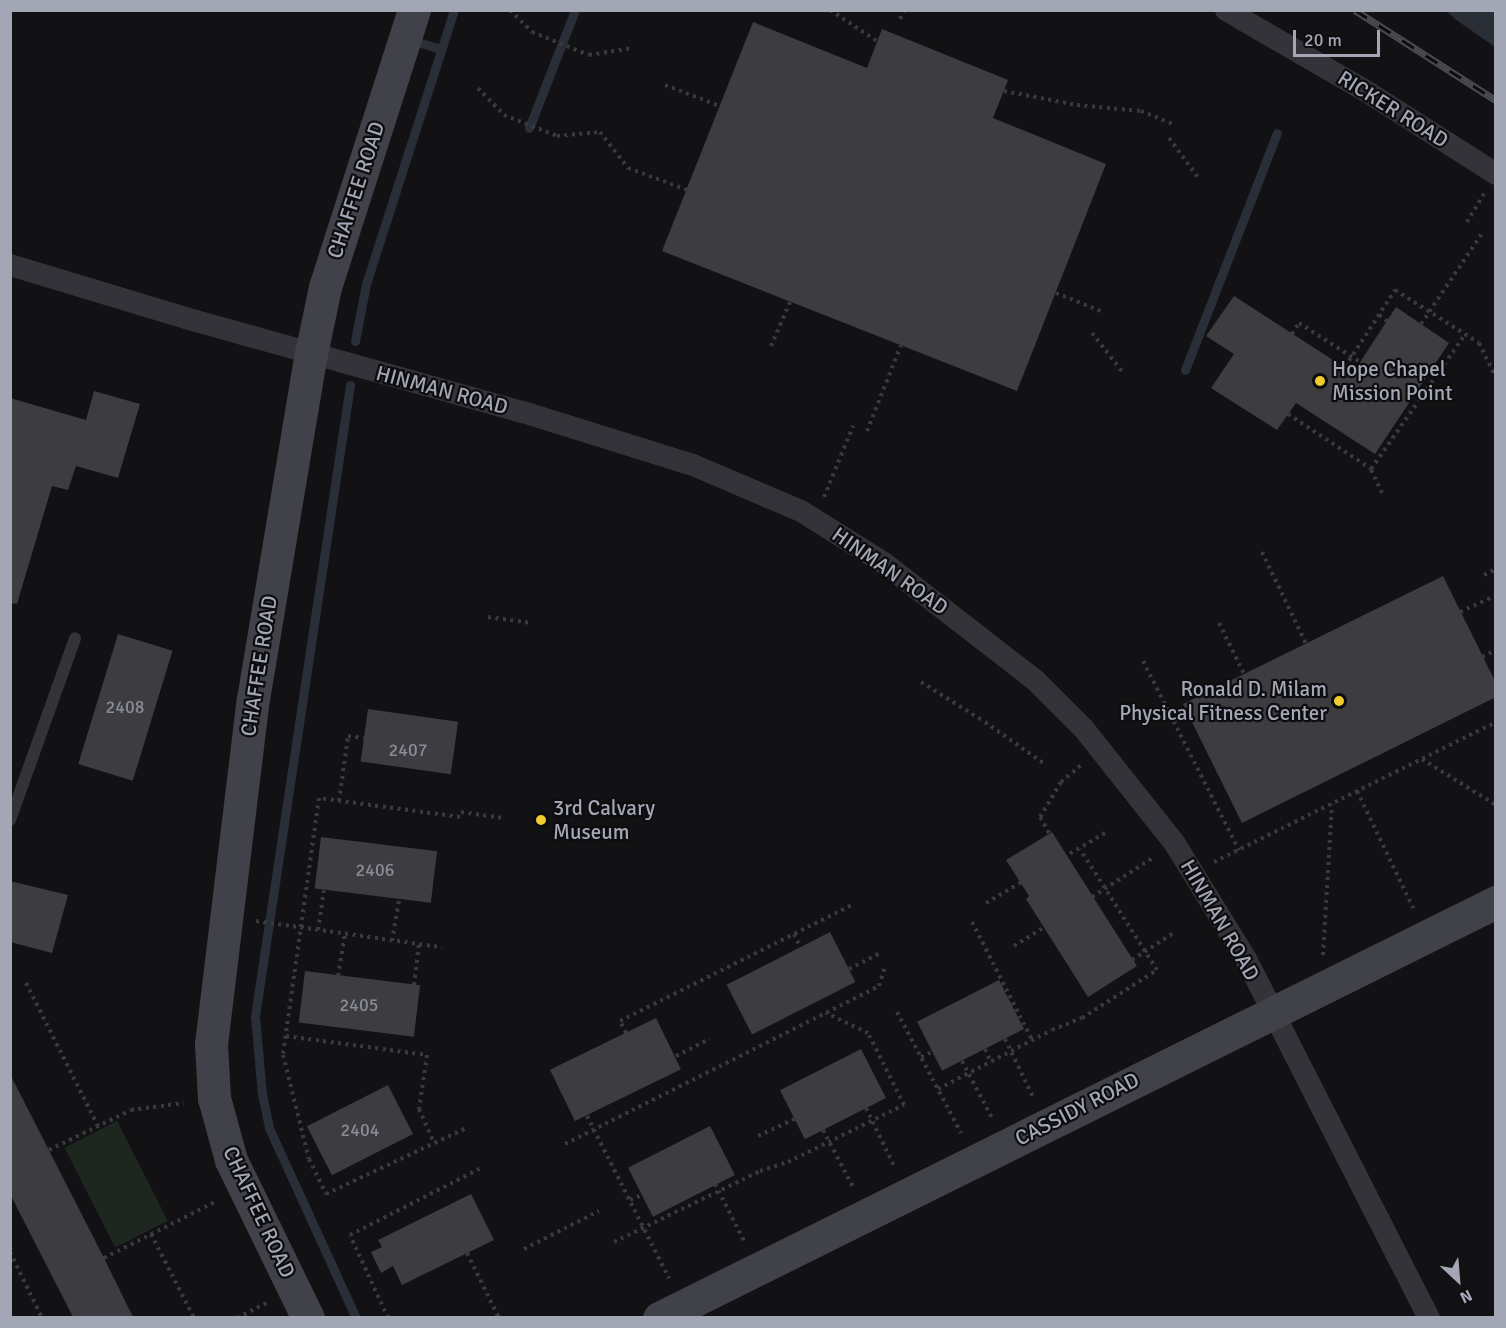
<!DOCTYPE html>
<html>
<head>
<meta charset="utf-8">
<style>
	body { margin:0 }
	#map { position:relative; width:1506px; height:1328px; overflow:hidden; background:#121214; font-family:Signika,sans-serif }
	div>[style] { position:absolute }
	.green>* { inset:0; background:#1e2620; transform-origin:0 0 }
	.water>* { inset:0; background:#292e37 }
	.stream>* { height:9px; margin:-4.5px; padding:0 4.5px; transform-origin:4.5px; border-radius:4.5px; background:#292e37 }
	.building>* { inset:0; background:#3c3c41; transform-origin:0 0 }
	.path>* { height:4px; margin-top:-2px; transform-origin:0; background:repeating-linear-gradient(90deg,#393a40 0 3px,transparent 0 7.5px) }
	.lane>* { height:12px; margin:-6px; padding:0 6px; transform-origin:6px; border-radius:6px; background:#333339 }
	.street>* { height:22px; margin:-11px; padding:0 11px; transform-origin:11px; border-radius:11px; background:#333339 }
	.secondary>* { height:33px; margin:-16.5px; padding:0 16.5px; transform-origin:16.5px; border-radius:16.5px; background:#414249 }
	.rail>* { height:7px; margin-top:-3.5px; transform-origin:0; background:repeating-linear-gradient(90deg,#0d0d0f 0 14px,#4a4b52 0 28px); box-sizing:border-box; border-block:2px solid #4a4b52 }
	.dots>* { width:16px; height:16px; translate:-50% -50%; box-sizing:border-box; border:3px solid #0d0d0f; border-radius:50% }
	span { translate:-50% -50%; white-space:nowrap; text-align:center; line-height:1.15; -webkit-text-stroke:4.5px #0d0d0f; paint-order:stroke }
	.number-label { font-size:18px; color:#898c97 }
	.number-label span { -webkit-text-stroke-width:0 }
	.street-label { font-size:21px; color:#a3a6b4 }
	.poi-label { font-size:21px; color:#a3a6b4 }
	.left { translate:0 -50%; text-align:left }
	.right { translate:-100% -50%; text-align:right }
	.frame { position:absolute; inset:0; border:12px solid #a3a6b4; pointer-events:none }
	.north { position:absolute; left:1428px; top:1250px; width:60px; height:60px; -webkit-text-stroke:4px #0d0d0f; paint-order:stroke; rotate:154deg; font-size:16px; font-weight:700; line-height:24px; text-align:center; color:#a3a6b4 }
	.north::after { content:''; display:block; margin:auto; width:21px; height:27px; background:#a3a6b4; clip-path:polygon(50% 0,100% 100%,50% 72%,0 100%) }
	.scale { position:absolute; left:1293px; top:30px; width:87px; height:27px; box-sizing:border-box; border:3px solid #a3a6b4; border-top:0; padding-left:8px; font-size:18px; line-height:21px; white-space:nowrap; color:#a3a6b4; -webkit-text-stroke:4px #0d0d0f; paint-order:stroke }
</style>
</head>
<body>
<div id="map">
	<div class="green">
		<div style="left:117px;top:1121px;width:112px;height:59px;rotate:63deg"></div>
	</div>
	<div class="water">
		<div style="clip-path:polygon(1446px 11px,1495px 11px,1495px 47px,1455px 19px)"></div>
	</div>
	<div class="stream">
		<div style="left:410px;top:40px;width:32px;rotate:16deg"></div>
		<div style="left:529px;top:128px;width:127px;rotate:-68.7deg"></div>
		<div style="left:355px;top:341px;width:58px;rotate:-79.1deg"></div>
		<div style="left:366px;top:284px;width:288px;rotate:-72.2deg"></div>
		<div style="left:1185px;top:370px;width:254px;rotate:-68.8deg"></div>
		<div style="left:350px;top:385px;width:638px;rotate:98.56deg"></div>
		<div style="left:255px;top:1016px;width:78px;rotate:84.9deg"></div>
		<div style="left:262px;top:1094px;width:35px;rotate:78deg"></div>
		<div style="left:269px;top:1128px;width:209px;rotate:65.4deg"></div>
	</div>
	<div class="building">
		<div style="clip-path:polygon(753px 22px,867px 68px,882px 29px,1008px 80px,993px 118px,1106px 164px,1017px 391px,662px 251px)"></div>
		<div style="clip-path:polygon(1234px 296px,1353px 373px,1396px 307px,1449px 343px,1375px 454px,1296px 403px,1277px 430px,1211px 388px,1234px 354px,1206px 336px)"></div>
		<div style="clip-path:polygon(94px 391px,140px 404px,118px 478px,76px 466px,68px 490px,52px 486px,17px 604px,10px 603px,10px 398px,86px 420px)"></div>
		<div style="clip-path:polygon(1443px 576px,1496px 683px,1496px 697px,1242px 823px,1183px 704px)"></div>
		<div style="left:118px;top:634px;width:57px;height:136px;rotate:17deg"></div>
		<div style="left:368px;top:709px;width:91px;height:53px;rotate:8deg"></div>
		<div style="clip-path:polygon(1052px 832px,1137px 966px,1088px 997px,1026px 899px,1029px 896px,1006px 860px)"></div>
		<div style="left:321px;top:837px;width:117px;height:52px;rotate:7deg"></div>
		<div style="clip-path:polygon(10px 881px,68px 895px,52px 953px,10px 942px)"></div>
		<div style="left:830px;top:932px;width:56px;height:116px;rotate:63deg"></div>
		<div style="left:305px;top:971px;width:116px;height:52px;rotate:7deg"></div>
		<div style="left:999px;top:980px;width:55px;height:92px;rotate:63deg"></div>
		<div style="left:656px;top:1018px;width:57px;height:118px;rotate:64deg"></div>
		<div style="left:861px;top:1049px;width:55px;height:91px;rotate:63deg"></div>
		<div style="clip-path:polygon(10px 1074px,104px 1258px,133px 1317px,73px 1317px,10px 1194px)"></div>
		<div style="left:388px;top:1085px;width:55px;height:91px;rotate:63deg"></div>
		<div style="left:710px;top:1126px;width:55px;height:92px;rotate:63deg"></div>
		<div style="clip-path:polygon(471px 1194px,494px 1240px,402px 1285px,393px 1266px,381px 1273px,371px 1252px,382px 1247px,378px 1240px)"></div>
	</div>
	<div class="path">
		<div style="left:510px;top:10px;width:31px;rotate:45deg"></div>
		<div style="left:532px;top:32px;width:61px;rotate:22deg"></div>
		<div style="left:589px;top:55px;width:44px;rotate:-9.2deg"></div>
		<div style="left:830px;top:10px;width:56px;rotate:33.4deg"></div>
		<div style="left:900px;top:19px;width:10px;rotate:-66deg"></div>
		<div style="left:665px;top:85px;width:59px;rotate:20.9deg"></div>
		<div style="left:478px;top:88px;width:37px;rotate:46deg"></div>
		<div style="left:504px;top:115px;width:57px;rotate:21.6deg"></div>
		<div style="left:557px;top:136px;width:43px;rotate:-5.3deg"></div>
		<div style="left:600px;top:132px;width:46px;rotate:52.1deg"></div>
		<div style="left:628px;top:168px;width:63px;rotate:20.4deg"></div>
		<div style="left:1004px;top:91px;width:74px;rotate:10.9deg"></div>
		<div style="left:1077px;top:105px;width:64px;rotate:5.4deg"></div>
		<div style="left:1141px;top:111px;width:35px;rotate:22deg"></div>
		<div style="left:1169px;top:138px;width:52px;rotate:53.6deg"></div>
		<div style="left:1467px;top:222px;width:33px;rotate:-59deg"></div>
		<div style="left:1056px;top:293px;width:48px;rotate:21.8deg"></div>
		<div style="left:1379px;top:315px;width:10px;rotate:37deg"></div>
		<div style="left:1421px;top:324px;width:111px;rotate:-56deg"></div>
		<div style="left:1092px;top:333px;width:52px;rotate:52deg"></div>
		<div style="left:1292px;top:334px;width:13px;rotate:-58deg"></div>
		<div style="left:1299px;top:323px;width:72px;rotate:32.6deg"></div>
		<div style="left:771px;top:346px;width:48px;rotate:-66.6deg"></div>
		<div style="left:1345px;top:367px;width:92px;rotate:-57deg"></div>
		<div style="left:1395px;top:290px;width:99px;rotate:32.2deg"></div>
		<div style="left:1479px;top:343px;width:39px;rotate:64deg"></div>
		<div style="left:1288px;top:414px;width:100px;rotate:33.5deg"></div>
		<div style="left:1495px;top:415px;width:1px"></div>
		<div style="left:867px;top:431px;width:92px;rotate:-68.4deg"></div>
		<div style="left:1382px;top:493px;width:26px;rotate:-115deg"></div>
		<div style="left:1371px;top:469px;width:164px;rotate:-55deg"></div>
		<div style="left:824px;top:497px;width:77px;rotate:-67.8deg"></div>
		<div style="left:1262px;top:552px;width:102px;rotate:64.4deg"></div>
		<div style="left:1484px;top:575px;width:13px;rotate:-27deg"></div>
		<div style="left:1460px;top:612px;width:38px;rotate:-25deg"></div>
		<div style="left:488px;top:617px;width:44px;rotate:7.8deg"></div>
		<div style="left:1219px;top:623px;width:57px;rotate:63.9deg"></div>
		<div style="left:1482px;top:657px;width:16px;rotate:-27deg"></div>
		<div style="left:1143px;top:661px;width:212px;rotate:63.1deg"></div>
		<div style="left:921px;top:682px;width:75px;rotate:32deg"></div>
		<div style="left:985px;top:722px;width:75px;rotate:35.2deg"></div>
		<div style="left:1174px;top:721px;width:16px;rotate:-27deg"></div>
		<div style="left:1422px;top:759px;width:87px;rotate:31.9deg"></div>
		<div style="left:1357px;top:791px;width:130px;rotate:64.4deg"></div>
		<div style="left:339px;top:801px;width:66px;rotate:-82.1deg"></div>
		<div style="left:348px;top:736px;width:16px;rotate:7deg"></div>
		<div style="left:461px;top:812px;width:42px;rotate:8.1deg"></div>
		<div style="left:460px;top:817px;width:142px;rotate:-172.3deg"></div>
		<div style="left:319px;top:798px;width:260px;rotate:98deg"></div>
		<div style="left:283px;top:1055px;width:107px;rotate:76deg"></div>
		<div style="left:309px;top:1159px;width:39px;rotate:64deg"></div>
		<div style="left:326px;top:1194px;width:153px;rotate:-25.2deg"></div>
		<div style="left:1049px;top:833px;width:18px;rotate:-119deg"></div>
		<div style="left:1040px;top:817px;width:41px;rotate:-59deg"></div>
		<div style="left:1061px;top:782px;width:26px;rotate:-40deg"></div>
		<div style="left:1049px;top:853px;width:26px;rotate:58deg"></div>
		<div style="left:1214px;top:862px;width:315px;rotate:-26.4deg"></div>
		<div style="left:1020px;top:871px;width:9px;rotate:63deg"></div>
		<div style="left:1092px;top:897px;width:74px;rotate:-32.8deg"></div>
		<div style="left:986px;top:903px;width:138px;rotate:-30.5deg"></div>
		<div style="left:256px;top:921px;width:188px;rotate:8deg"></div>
		<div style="left:972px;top:922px;width:132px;rotate:63deg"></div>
		<div style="left:318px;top:930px;width:40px;rotate:-81.5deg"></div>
		<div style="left:794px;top:934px;width:14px;rotate:65deg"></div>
		<div style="left:392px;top:941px;width:42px;rotate:-80.3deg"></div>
		<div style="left:1014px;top:946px;width:36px;rotate:-32deg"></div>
		<div style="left:1323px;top:955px;width:151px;rotate:-86.6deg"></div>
		<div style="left:1132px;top:960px;width:51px;rotate:-33.1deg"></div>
		<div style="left:849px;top:969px;width:34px;rotate:-27deg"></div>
		<div style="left:338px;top:976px;width:43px;rotate:-80.5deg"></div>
		<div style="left:26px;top:983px;width:160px;rotate:63.3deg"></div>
		<div style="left:414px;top:985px;width:41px;rotate:-83deg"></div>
		<div style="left:897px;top:1012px;width:137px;rotate:62.1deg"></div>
		<div style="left:626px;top:1033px;width:13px;rotate:-117deg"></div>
		<div style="left:620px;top:1021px;width:262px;rotate:-26.6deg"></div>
		<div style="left:286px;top:1036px;width:142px;rotate:7.7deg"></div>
		<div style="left:427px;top:1055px;width:55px;rotate:98.4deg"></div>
		<div style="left:419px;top:1109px;width:37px;rotate:66deg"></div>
		<div style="left:1005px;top:1039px;width:64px;rotate:64.2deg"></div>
		<div style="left:985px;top:1049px;width:13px;rotate:67deg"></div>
		<div style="left:676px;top:1056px;width:38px;rotate:-27deg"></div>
		<div style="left:921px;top:1057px;width:12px;rotate:-24deg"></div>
		<div style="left:962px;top:1061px;width:64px;rotate:62.2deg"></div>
		<div style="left:938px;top:1089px;width:128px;rotate:-27.4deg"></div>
		<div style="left:1052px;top:1030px;width:32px;rotate:-22deg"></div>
		<div style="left:1082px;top:1018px;width:89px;rotate:-32.6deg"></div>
		<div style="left:1157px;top:970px;width:143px;rotate:-122.5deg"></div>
		<div style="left:866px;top:1108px;width:64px;rotate:64.2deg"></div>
		<div style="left:587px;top:1116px;width:182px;rotate:63.2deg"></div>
		<div style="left:823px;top:1130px;width:64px;rotate:62.2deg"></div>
		<div style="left:758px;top:1136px;width:40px;rotate:-25deg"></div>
		<div style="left:565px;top:1144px;width:352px;rotate:-26.7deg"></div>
		<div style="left:879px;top:986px;width:21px;rotate:-73deg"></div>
		<div style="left:49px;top:1150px;width:91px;rotate:-26deg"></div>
		<div style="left:131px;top:1110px;width:53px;rotate:-7.5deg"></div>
		<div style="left:715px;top:1184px;width:64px;rotate:63deg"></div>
		<div style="left:630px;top:1200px;width:13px;rotate:-23deg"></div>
		<div style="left:151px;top:1234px;width:94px;rotate:62.9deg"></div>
		<div style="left:614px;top:1242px;width:162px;rotate:-25.9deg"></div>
		<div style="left:760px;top:1171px;width:29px;rotate:-18deg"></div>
		<div style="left:788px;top:1162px;width:129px;rotate:-26.2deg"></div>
		<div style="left:904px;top:1105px;width:80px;rotate:-116.6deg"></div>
		<div style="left:868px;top:1033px;width:47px;rotate:-154.5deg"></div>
		<div style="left:524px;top:1249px;width:84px;rotate:-26.9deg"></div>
		<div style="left:10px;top:1252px;width:73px;rotate:64.1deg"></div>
		<div style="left:467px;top:1253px;width:72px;rotate:63.8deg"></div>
		<div style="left:104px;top:1258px;width:127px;rotate:-26.8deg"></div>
		<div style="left:237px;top:1318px;width:33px;rotate:-27deg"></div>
		<div style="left:388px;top:1318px;width:91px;rotate:-114.6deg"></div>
		<div style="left:350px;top:1235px;width:149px;rotate:-27.1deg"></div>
	</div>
	<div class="lane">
		<div style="left:10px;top:820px;width:193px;rotate:-70.3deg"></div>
	</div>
	<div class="street">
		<div style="left:1226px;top:10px;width:165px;rotate:30.1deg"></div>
		<div style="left:1369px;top:93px;width:151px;rotate:32.5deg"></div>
		<div style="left:10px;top:265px;width:194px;rotate:16.8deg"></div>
		<div style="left:196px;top:321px;width:339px;rotate:15.6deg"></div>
		<div style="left:523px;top:412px;width:178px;rotate:17.3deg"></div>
		<div style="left:693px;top:465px;width:117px;rotate:23.1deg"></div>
		<div style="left:801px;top:511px;width:98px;rotate:32.1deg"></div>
		<div style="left:884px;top:563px;width:191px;rotate:37.8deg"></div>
		<div style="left:1035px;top:680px;width:69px;rotate:45deg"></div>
		<div style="left:1084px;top:729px;width:147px;rotate:51.6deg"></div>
		<div style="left:1175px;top:844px;width:135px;rotate:58.3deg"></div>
		<div style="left:1246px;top:959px;width:403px;rotate:63deg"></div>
	</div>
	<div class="secondary">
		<div style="left:308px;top:1318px;width:176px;rotate:-116deg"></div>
		<div style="left:231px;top:1160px;width:64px;rotate:-105.3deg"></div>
		<div style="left:214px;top:1098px;width:54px;rotate:-93.2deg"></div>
		<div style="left:211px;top:1044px;width:348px;rotate:-83.1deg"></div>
		<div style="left:253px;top:699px;width:350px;rotate:-80.5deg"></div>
		<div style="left:311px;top:354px;width:68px;rotate:-78.2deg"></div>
		<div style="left:325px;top:287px;width:291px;rotate:-72.2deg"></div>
		<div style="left:659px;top:1318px;width:935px;rotate:-26.43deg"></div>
	</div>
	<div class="rail">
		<div style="left:1355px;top:10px;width:167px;rotate:32.6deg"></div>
	</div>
	<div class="dots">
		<div style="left:1320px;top:381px;background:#f0cd2d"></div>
		<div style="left:1339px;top:701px;background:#f0cd2d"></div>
		<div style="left:541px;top:820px;background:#f0cd2d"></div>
	</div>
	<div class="number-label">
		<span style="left:125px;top:707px">2408</span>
		<span style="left:408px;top:750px">2407</span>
		<span style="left:375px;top:870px">2406</span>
		<span style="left:359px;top:1005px">2405</span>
		<span style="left:360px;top:1130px">2404</span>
	</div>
	<div class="street-label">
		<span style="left:1393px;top:109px;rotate:32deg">RICKER ROAD</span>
		<span style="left:356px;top:190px;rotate:-72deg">CHAFFEE ROAD</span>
		<span style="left:442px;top:390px;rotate:15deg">HINMAN ROAD</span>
		<span style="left:890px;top:571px;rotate:35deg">HINMAN ROAD</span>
		<span style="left:259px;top:666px;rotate:-81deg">CHAFFEE ROAD</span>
		<span style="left:1220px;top:920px;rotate:60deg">HINMAN ROAD</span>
		<span style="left:1077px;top:1109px;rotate:-27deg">CASSIDY ROAD</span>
		<span style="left:259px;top:1212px;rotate:65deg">CHAFFEE ROAD</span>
	</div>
	<div class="poi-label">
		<span class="left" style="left:1332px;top:381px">Hope Chapel<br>Mission Point</span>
		<span class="right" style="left:1327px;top:701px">Ronald D. Milam<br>Physical Fitness Center</span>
		<span class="left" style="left:553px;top:820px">3rd Calvary<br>Museum</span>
	</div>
	<div class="frame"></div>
	<div class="north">N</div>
	<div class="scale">20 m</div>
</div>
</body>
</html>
